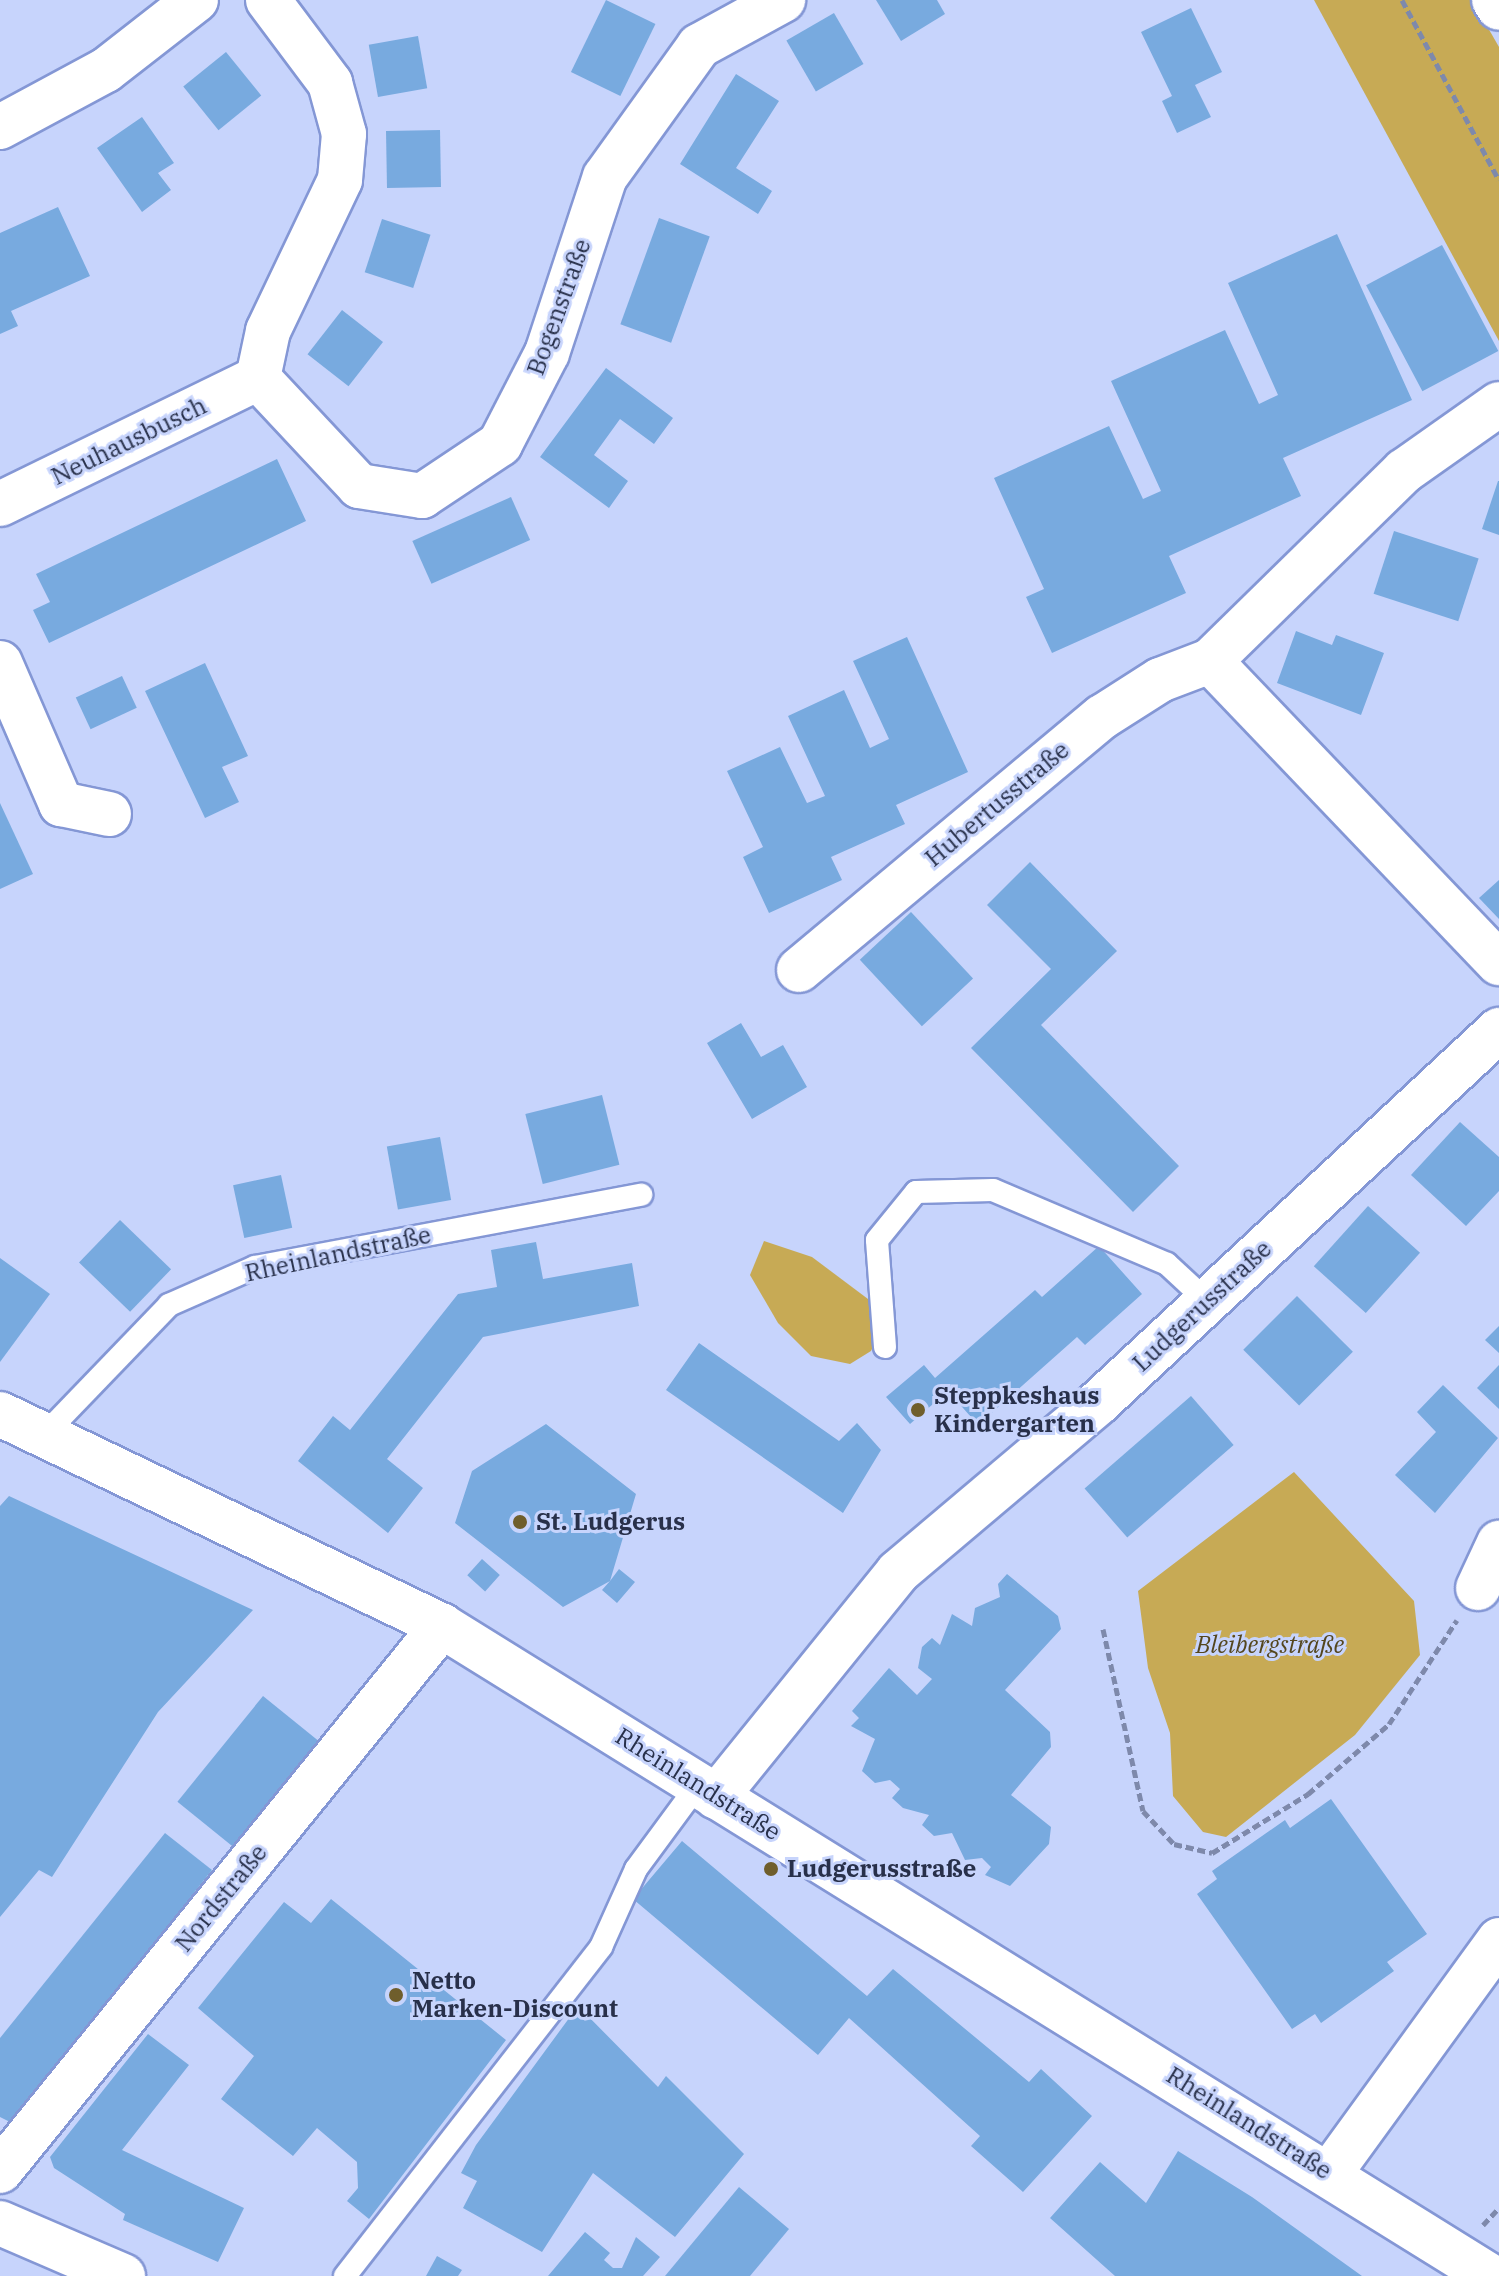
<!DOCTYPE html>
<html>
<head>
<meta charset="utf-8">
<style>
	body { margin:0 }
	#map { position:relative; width:1499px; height:2276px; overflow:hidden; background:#c7d4fc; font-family:"IBM Plex Serif",serif }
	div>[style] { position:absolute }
	.green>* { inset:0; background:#c7aa55 }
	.building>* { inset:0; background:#78aadf; transform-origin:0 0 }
	.path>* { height:5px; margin-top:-2.5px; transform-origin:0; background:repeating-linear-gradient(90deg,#7e89ab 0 8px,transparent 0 12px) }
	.roads { filter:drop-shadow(2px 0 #8497d5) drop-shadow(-2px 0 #8497d5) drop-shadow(0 2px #8497d5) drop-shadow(0 -2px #8497d5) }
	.service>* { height:22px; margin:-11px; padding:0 11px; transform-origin:11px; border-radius:11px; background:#fff }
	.minor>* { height:44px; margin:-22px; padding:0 22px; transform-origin:22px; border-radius:22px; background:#fff }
	.tertiary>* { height:44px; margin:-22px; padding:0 22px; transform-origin:22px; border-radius:22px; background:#fff }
	.dots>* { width:22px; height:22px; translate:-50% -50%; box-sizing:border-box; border:4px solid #c7d4fc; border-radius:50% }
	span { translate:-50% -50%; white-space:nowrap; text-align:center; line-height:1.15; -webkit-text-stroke:6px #c7d4fc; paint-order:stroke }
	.street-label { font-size:24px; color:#28304a }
	.poi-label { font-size:24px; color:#28304a; font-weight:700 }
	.left { translate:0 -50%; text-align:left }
	.park-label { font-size:24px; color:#54461e; font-style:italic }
</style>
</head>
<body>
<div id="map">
	<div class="green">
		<div style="clip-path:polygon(1314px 0,1472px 0,1499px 47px,1499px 341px)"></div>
		<div style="clip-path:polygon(764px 1241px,812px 1257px,872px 1302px,878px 1337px,871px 1351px,850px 1364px,811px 1356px,778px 1323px,750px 1275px)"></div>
		<div style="clip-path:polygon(1294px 1472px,1414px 1601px,1420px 1655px,1355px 1735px,1226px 1837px,1203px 1832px,1173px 1796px,1170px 1733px,1148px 1668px,1138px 1591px)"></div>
	</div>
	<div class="building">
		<div style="left:606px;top:0;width:55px;height:80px;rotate:26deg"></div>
		<div style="clip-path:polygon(876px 0,937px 0,945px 14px,901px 41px)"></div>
		<div style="clip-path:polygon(1191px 8px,1222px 72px,1195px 85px,1211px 117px,1177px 133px,1162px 101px,1172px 96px,1141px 32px)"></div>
		<div style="left:834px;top:13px;width:59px;height:55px;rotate:60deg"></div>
		<div style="left:418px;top:36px;width:53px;height:50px;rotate:80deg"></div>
		<div style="left:226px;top:52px;width:56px;height:55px;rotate:51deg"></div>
		<div style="clip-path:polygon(736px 74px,779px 101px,736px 168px,772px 191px,758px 214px,680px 164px)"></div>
		<div style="clip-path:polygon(142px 117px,174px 163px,158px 173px,171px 190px,142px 212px,97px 148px)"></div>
		<div style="left:440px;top:130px;width:57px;height:54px;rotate:89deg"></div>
		<div style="clip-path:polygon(58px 207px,90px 276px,11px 311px,18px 326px,0 334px,0 233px)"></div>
		<div style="left:659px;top:218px;width:54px;height:113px;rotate:20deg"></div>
		<div style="left:382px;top:219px;width:51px;height:56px;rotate:18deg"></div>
		<div style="clip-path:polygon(1337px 234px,1412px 400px,1283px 458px,1301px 496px,1169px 556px,1186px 593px,1052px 653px,1026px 597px,1044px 589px,994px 478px,1109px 426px,1143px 499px,1161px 491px,1111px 381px,1225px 330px,1259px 404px,1278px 395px,1228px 283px)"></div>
		<div style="left:1442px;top:245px;width:120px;height:86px;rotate:62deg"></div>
		<div style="left:342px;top:310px;width:52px;height:56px;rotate:38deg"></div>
		<div style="clip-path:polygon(606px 368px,673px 418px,654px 444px,620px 419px,594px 455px,628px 481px,609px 508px,540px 457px)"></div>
		<div style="clip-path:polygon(277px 459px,306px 521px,49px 643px,33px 610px,50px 602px,36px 574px)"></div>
		<div style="clip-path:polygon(1498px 481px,1499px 481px,1499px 535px,1482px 529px)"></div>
		<div style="left:511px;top:497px;width:47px;height:108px;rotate:66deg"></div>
		<div style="left:1394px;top:531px;width:89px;height:66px;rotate:18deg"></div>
		<div style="clip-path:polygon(1296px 631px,1332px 645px,1336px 635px,1384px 653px,1361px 715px,1277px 683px)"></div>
		<div style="clip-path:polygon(907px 637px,968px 772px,896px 805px,905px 824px,831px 857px,842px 880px,769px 913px,743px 857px,763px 847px,727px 771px,780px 747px,807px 803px,825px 796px,788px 716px,844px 690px,870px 748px,889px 739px,853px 661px)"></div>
		<div style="clip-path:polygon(205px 663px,248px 756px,222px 767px,239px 802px,205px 818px,145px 691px)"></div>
		<div style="left:122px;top:676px;width:35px;height:51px;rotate:65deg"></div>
		<div style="clip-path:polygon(0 803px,33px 874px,0 889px)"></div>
		<div style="clip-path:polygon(1030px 862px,1117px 951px,1041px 1025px,1179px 1166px,1133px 1212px,971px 1048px,1051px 969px,987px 905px)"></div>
		<div style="clip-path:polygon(1499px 880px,1499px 919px,1479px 898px)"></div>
		<div style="left:911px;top:912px;width:91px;height:70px;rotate:47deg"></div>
		<div style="clip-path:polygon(741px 1023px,761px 1057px,783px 1045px,807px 1087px,752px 1119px,707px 1043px)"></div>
		<div style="left:602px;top:1095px;width:72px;height:79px;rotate:76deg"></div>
		<div style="clip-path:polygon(1460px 1122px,1499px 1157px,1499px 1191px,1466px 1226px,1411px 1175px)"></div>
		<div style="left:440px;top:1137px;width:64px;height:54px;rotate:80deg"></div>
		<div style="left:281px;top:1175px;width:54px;height:49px;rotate:78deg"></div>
		<div style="left:1368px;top:1206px;width:70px;height:81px;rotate:42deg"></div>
		<div style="left:120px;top:1220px;width:71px;height:59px;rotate:44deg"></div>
		<div style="clip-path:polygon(536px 1242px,543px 1279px,632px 1263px,639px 1306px,483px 1337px,387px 1459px,423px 1488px,388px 1533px,298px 1461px,333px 1416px,350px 1430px,458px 1294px,497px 1287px,491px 1250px)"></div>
		<div style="clip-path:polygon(1099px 1246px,1142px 1294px,1085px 1345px,1077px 1337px,978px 1425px,948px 1391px,910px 1424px,886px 1397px,924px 1365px,935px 1378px,1035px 1290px,1042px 1297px)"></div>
		<div style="clip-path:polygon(0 1258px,50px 1294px,0 1362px)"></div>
		<div style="left:1297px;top:1296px;width:79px;height:76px;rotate:45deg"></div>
		<div style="clip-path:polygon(1499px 1326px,1499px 1353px,1485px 1340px)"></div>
		<div style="clip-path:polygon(699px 1343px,839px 1441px,857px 1423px,881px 1450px,843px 1513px,666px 1390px)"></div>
		<div style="clip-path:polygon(1499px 1365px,1499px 1409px,1477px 1388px)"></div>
		<div style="clip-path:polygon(1443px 1385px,1498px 1438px,1435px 1513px,1395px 1475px,1436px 1432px,1417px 1412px)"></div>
		<div style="left:1191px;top:1396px;width:65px;height:141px;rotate:49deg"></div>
		<div style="clip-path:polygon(546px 1424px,636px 1494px,610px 1581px,619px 1569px,635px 1582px,617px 1603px,602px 1590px,610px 1581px,563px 1607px,455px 1523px,472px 1471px)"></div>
		<div style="clip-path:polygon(9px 1496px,253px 1610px,158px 1712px,52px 1877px,39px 1870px,0 1917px,0 1506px)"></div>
		<div style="left:482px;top:1559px;width:24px;height:22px;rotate:42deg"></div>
		<div style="clip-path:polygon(1007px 1574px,1058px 1616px,1061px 1629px,1005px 1690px,1050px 1732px,1051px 1747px,1011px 1795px,1051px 1827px,1049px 1844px,1010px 1886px,985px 1875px,991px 1867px,982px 1858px,965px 1860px,952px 1833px,934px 1836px,922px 1825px,929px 1815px,903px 1808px,892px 1798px,900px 1789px,890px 1780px,875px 1783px,862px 1771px,875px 1739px,851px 1726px,859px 1718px,852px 1711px,889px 1668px,917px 1695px,932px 1679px,918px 1668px,922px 1647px,932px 1638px,940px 1645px,952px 1614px,972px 1626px,975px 1608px,1000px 1597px,998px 1584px)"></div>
		<div style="left:263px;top:1696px;width:72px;height:136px;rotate:39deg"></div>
		<div style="clip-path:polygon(1331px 1799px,1427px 1934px,1387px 1962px,1394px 1971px,1321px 2023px,1315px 2014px,1292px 2029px,1197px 1894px,1217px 1879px,1212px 1871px,1285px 1820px,1290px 1828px)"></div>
		<div style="clip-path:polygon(165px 1833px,212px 1870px,12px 2123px,0 2117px,0 2038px)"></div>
		<div style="clip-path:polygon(682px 1841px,867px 1996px,893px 1969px,1029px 2082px,1041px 2069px,1092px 2116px,1023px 2192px,971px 2146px,980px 2136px,849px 2018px,818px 2055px,633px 1899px)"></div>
		<div style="clip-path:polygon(331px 1899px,506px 2040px,369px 2219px,347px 2201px,358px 2188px,357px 2162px,317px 2128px,293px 2156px,221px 2099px,254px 2056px,198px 2008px,284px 1902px,311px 1923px)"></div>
		<div style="clip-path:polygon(578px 2006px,658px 2087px,666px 2076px,744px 2154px,675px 2237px,593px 2173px,542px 2252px,463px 2208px,477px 2181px,461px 2173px,476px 2145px)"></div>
		<div style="clip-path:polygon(148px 2034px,189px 2065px,122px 2150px,244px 2208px,218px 2262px,123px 2220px,125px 2214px,54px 2168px,50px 2157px)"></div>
		<div style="clip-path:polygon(1178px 2151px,1252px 2197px,1362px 2276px,1115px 2276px,1050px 2218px,1100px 2162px,1146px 2203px)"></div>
		<div style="clip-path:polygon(739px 2187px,789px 2229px,750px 2276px,665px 2276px)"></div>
		<div style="clip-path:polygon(585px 2232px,610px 2253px,604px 2260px,613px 2268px,622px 2268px,636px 2237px,660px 2257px,643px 2276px,548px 2276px)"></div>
		<div style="clip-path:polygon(437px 2256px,462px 2270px,458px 2276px,426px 2276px)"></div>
	</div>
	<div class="path">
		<div style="left:1402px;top:0;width:204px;rotate:61.7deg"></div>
		<div style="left:1103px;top:1629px;width:186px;rotate:77.6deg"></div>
		<div style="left:1143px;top:1811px;width:45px;rotate:46.8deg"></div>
		<div style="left:1174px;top:1844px;width:39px;rotate:13deg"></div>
		<div style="left:1212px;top:1853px;width:113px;rotate:-31.6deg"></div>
		<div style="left:1308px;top:1794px;width:107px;rotate:-40.8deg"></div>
		<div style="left:1389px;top:1724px;width:124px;rotate:-56.8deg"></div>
		<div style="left:1483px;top:2225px;width:23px;rotate:-47deg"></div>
	</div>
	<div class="roads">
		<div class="service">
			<div style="left:885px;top:1347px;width:107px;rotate:-94.3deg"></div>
			<div style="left:877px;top:1240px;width:62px;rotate:-50.9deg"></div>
			<div style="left:916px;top:1192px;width:77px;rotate:-1.5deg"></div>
			<div style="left:993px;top:1190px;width:189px;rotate:23deg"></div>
			<div style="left:1167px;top:1264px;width:54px;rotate:42.8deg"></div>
			<div style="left:45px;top:1434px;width:179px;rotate:-46.1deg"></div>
			<div style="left:169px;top:1305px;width:94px;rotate:-23.8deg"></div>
			<div style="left:255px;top:1267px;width:393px;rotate:-10.6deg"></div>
			<div style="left:345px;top:2276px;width:417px;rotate:-52.1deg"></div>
			<div style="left:601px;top:1947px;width:85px;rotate:-65.8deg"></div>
			<div style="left:636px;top:1869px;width:104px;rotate:-53.6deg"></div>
		</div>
		<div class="minor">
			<div style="left:268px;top:0;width:104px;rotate:53.2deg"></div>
			<div style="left:330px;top:83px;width:53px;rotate:74.6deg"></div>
			<div style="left:344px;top:134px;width:46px;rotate:95deg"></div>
			<div style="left:340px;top:180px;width:167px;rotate:115.5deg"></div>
			<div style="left:268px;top:331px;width:48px;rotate:102deg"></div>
			<div style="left:258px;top:378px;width:148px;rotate:46.9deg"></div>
			<div style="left:359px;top:486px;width:64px;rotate:9deg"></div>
			<div style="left:422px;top:496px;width:94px;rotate:-33.7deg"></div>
			<div style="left:500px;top:444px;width:102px;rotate:-62.7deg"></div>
			<div style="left:547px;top:353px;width:185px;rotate:-71.8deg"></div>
			<div style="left:605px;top:177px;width:161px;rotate:-54.3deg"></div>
			<div style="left:699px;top:46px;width:96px;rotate:-28.7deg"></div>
			<div style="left:1494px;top:0;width:9px;rotate:58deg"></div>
			<div style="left:0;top:127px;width:120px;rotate:-28.3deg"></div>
			<div style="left:106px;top:70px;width:114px;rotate:-37.9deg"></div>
			<div style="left:0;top:504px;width:287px;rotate:-26deg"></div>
			<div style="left:1210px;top:661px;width:418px;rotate:46.3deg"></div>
			<div style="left:0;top:663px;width:154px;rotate:66.6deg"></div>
			<div style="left:61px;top:804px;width:49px;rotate:11.8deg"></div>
			<div style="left:799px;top:970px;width:395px;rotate:-39.9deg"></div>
			<div style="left:1102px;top:717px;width:69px;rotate:-32.5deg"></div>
			<div style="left:1160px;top:680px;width:53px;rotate:-20.8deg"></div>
			<div style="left:1210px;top:661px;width:272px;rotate:-44.4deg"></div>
			<div style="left:1404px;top:471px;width:116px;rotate:-35.2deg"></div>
			<div style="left:0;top:1414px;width:490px;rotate:25.6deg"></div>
			<div style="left:442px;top:1626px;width:1233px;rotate:31.81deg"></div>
			<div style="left:1478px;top:1588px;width:50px;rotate:-65deg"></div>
			<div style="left:716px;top:1797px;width:289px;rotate:-51deg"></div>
			<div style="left:898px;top:1572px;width:262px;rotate:-40.2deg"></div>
			<div style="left:1098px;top:1403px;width:548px;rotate:-42.93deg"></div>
			<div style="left:0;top:2171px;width:702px;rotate:-50.96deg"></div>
			<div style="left:1330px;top:2173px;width:288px;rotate:-54deg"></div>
		</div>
		<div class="tertiary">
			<div style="left:0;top:2223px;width:134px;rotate:23.3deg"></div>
		</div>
	</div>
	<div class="dots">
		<div style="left:918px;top:1410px;background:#6f5e2c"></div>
		<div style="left:520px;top:1522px;background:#6f5e2c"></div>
		<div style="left:771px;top:1869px;background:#6f5e2c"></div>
		<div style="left:396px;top:1995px;background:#6f5e2c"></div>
	</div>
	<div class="street-label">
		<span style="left:559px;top:307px;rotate:-70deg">Bogenstraße</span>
		<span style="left:129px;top:441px;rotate:-26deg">Neuhausbusch</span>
		<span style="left:997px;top:804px;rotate:-40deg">Hubertusstraße</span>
		<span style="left:338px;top:1254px;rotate:-12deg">Rheinlandstraße</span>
		<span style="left:1202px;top:1306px;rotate:-43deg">Ludgerusstraße</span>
		<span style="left:698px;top:1784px;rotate:32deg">Rheinlandstraße</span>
		<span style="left:221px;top:1898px;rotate:-51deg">Nordstraße</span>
		<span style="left:1249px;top:2123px;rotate:32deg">Rheinlandstraße</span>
	</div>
	<div class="poi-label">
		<span class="left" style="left:934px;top:1410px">Steppkeshaus<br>Kindergarten</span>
		<span class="left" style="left:536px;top:1522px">St. Ludgerus</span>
		<span class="left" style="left:787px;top:1869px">Ludgerusstraße</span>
		<span class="left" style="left:412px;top:1995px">Netto<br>Marken-Discount</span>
	</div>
	<div class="park-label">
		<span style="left:1270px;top:1645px">Bleibergstraße</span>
	</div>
</div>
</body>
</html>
